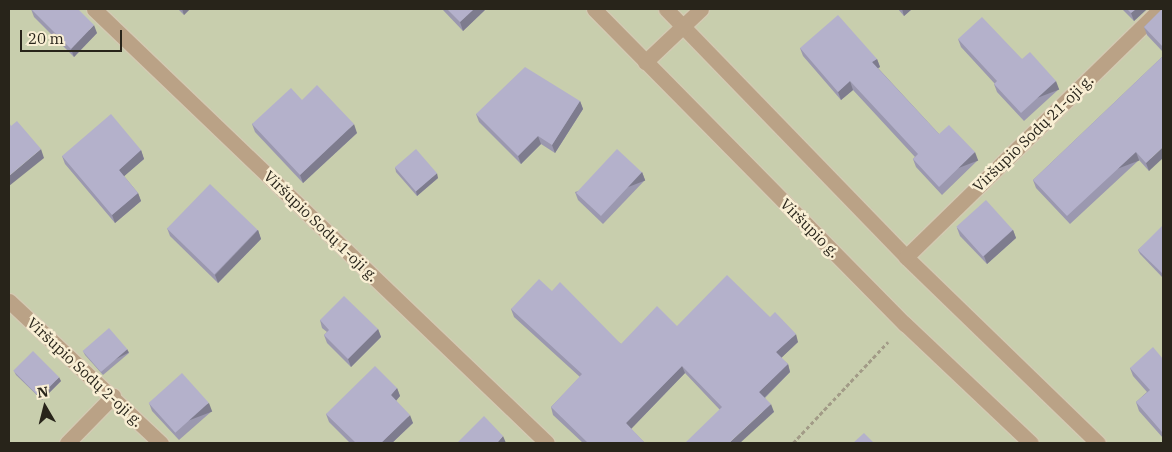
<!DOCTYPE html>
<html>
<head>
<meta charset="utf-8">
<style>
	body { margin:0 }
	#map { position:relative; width:1172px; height:452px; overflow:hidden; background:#f9efd4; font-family:"IBM Plex Serif",serif }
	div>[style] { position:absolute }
	.green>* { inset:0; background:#c8cead; transform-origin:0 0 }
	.path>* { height:3px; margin-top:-1.5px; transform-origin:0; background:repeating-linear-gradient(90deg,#a29b87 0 4px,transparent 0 6.5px) }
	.roads { filter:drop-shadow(1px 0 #d3cab3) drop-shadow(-1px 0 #d3cab3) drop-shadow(0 1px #d3cab3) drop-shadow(0 -1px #d3cab3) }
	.lane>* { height:15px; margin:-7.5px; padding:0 7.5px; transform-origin:7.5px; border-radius:7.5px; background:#baa286 }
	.street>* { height:15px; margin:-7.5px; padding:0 7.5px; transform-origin:7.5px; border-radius:7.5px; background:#baa286 }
	.wall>* { inset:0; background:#9b98af }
	.shaded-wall>* { inset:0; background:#7e7c8e; transform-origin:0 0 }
	.building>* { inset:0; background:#b4b1cb; transform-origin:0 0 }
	span { translate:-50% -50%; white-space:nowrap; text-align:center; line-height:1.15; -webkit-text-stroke:5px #f9efd4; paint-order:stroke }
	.street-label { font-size:15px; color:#28241a }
	.frame { position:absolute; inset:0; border:10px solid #28241a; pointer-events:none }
	.north { position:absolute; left:20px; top:382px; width:50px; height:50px; -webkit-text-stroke:4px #f9efd4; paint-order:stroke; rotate:352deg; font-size:14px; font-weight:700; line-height:20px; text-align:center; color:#28241a }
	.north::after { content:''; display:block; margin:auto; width:18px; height:22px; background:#28241a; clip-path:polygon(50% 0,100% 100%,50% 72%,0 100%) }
	.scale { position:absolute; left:20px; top:30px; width:102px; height:22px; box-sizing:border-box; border:2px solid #28241a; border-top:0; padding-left:6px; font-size:15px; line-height:18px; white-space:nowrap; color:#28241a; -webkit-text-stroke:4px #f9efd4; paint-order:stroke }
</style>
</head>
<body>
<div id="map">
	<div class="green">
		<div style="left:9px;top:9px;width:1154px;height:434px"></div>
	</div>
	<div class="path">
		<div style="left:793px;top:443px;width:139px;rotate:-46.8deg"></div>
	</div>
	<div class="roads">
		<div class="lane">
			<div style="left:666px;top:9px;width:345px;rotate:45.9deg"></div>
			<div style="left:906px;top:257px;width:267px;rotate:44.1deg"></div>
			<div style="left:67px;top:443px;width:66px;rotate:-45.6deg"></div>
		</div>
		<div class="street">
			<div style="left:94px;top:9px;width:627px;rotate:43.77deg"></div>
			<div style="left:594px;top:9px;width:443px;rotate:45.4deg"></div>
			<div style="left:905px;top:324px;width:173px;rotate:43.4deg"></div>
			<div style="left:645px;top:62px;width:77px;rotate:-43.4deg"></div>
			<div style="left:906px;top:257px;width:355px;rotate:-44.3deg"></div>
			<div style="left:9px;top:301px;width:208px;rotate:43.1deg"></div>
		</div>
	</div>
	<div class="wall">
		<div style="clip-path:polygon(31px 9px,97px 33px,74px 57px,34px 17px)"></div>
		<div style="clip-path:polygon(178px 9px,190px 9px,184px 15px)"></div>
		<div style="clip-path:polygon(442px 9px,486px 9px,463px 31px)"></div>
		<div style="clip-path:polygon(898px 9px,912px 9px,904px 16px)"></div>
		<div style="clip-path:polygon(1122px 9px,1147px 9px,1134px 21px)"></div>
		<div style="clip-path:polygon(1163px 9px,1163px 52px,1147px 35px,1144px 27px)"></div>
		<div style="clip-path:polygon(958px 39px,1022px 59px,1059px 89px,1024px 121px,997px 92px,994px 84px,995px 84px,961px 47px)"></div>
		<div style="clip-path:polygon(800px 48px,877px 59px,880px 67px,878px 68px,939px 134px,978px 160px,942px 195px,916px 167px,913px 159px,915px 157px,853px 90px,841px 100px,803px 56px)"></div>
		<div style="clip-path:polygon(1163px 56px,1149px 171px,1139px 160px,1070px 224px,1036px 188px,1033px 180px)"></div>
		<div style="clip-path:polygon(302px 100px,357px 133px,303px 183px,255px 132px,252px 124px)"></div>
		<div style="clip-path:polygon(580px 101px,583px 109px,555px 153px,541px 144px,521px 164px,479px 122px,476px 114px)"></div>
		<div style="clip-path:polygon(141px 150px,144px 159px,124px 176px,138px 193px,141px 201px,115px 223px,65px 164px,62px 156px)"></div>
		<div style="clip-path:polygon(395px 167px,438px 178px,417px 196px,396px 172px)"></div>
		<div style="clip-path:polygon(642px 172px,645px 180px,603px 224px,578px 200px,575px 192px)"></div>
		<div style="clip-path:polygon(1163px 227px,1163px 278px,1140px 254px,1138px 250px)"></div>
		<div style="clip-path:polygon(167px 228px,258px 230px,261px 239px,218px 283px,170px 236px)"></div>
		<div style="clip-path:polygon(957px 228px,1013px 230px,1016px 238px,987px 264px,960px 236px)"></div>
		<div style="clip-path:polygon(552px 291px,621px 344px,677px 326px,770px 317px,798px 342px,781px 358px,788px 364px,790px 372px,765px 398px,774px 412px,720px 410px,685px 373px,631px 429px,645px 443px,583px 443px,553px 415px,551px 407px,580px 377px,514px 317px,511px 309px)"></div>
		<div style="clip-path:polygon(320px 320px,378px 329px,381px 337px,351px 367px,327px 343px,324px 335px,327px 332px,322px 328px)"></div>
		<div style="clip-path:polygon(127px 349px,129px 353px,103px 375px,85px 355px,83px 351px)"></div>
		<div style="clip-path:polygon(1163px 359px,1163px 438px,1139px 411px,1136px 402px,1147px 392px,1133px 376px,1130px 368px)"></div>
		<div style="clip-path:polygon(14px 371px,61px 381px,42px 400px,16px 375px)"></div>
		<div style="clip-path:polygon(397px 388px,400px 396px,396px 401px,413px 423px,392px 443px,350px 443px,329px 422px,326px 414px)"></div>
		<div style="clip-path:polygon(149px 403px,212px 411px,179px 440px,152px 411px)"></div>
	</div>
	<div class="shaded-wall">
		<div style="clip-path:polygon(182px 9px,190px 9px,184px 15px)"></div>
		<div style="clip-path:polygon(474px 9px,486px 9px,463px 31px,460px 22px)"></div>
		<div style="clip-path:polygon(902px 9px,912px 9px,904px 16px)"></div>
		<div style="clip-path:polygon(1136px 9px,1147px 9px,1134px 21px,1131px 13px)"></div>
		<div style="clip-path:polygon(94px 25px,97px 33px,74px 57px,71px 49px)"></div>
		<div style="clip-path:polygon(877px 59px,880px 67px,875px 70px,872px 62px)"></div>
		<div style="clip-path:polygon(850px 81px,853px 90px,841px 100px,838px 92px)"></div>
		<div style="left:1056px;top:81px;width:9px;height:47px;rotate:69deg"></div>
		<div style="clip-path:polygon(580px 101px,583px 109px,555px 153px,552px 145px)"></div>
		<div style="clip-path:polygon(354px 124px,357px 133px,303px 183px,300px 175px)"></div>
		<div style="clip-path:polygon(538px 136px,541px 144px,521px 164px,518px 156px)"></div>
		<div style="clip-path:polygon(1163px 147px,1163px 158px,1149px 171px,1146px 163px)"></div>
		<div style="clip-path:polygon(41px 149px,44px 158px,9px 186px,9px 176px)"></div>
		<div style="clip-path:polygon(141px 150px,144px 159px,122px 178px,119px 170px)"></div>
		<div style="left:975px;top:152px;width:9px;height:50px;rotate:69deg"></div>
		<div style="left:1136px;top:152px;width:9px;height:94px;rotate:69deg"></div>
		<div style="left:642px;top:172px;width:9px;height:61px;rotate:69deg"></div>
		<div style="clip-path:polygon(437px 173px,438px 178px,417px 196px,416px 191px)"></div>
		<div style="clip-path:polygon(138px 193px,141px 201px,115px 223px,112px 215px)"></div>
		<div style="clip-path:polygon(258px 230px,261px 239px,218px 283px,215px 275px)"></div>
		<div style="clip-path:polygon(1013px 230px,1016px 238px,987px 264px,984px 256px)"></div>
		<div style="clip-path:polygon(378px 329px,381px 337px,351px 367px,348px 359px)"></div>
		<div style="clip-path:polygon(796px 334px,798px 342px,779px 360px,776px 352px)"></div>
		<div style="left:127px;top:349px;width:4px;height:34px;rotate:63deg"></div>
		<div style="clip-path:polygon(788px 364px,790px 372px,762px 400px,759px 392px)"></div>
		<div style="clip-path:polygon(682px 366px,685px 373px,629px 431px,626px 423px)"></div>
		<div style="clip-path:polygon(59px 377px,61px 381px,42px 400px,41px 396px)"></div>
		<div style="clip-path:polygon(397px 388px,400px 396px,394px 403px,391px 395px)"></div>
		<div style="left:209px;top:403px;width:9px;height:44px;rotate:69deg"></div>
		<div style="clip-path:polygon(771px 404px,774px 412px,740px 443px,729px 443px)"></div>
		<div style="clip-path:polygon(410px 415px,413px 423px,392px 443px,381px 443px)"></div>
		<div style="clip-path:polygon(503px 436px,506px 443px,497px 443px)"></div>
	</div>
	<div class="building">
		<div style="clip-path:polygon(31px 9px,78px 9px,94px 25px,71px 49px)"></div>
		<div style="clip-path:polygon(447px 9px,474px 9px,460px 22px)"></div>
		<div style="clip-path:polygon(1127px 9px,1136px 9px,1131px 13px)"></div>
		<div style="clip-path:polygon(1162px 9px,1163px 9px,1163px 47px,1144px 27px)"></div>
		<div style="clip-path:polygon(838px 15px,877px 59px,872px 62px,939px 134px,949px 125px,975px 152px,939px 187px,913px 159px,918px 154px,850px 81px,838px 92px,800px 48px)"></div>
		<div style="clip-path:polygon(982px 17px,1022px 59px,1030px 52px,1056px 81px,1021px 113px,994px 84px,997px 81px,958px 39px)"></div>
		<div style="clip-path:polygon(1163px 56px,1163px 147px,1146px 163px,1136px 152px,1067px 216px,1033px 180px)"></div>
		<div style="clip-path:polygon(525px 67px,580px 101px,552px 145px,538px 136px,518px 156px,476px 114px)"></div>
		<div style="clip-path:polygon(317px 85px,354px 124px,300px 175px,252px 124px,291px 88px,302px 100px)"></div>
		<div style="clip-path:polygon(111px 114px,141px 150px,119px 170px,138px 193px,112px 215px,62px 156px)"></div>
		<div style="clip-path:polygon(17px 121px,41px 149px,9px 176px,9px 122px,11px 126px)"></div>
		<div style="left:416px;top:149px;width:32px;height:28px;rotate:49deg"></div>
		<div style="left:617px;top:149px;width:34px;height:60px;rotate:43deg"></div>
		<div style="left:210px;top:184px;width:66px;height:62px;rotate:44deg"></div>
		<div style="left:986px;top:200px;width:40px;height:40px;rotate:48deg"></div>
		<div style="clip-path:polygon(1162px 226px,1163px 227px,1163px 274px,1138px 250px)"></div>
		<div style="clip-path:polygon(727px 275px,770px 317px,775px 312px,796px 334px,776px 352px,788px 364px,759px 392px,771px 404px,729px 443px,685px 443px,722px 407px,682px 366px,626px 423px,645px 443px,588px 443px,551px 407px,582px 374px,511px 309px,539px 279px,552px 291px,560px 282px,621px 344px,657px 306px,677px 326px)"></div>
		<div style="clip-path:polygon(344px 296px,378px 329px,348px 359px,324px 335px,329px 330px,320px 320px)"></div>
		<div style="left:109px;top:328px;width:28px;height:35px;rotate:49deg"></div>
		<div style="clip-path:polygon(1153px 347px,1163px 359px,1163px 431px,1162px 432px,1136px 402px,1150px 390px,1130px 368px)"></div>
		<div style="left:33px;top:351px;width:37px;height:28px;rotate:45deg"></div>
		<div style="clip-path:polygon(375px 366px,397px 388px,391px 395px,410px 415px,381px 443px,356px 443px,326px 414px)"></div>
		<div style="left:182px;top:373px;width:40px;height:45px;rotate:48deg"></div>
		<div style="clip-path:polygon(484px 416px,503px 436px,497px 443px,457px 443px)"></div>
		<div style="clip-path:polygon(864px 433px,874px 443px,853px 443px)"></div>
	</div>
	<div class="street-label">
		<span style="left:1033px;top:133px;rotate:-44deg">Viršupio Sodų 21-oji g.</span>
		<span style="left:321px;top:226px;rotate:44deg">Viršupio Sodų 1-oji g.</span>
		<span style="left:810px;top:228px;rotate:45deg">Viršupio g.</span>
		<span style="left:85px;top:372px;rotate:43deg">Viršupio Sodų 2-oji g.</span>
	</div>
	<div class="frame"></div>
	<div class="north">N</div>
	<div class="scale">20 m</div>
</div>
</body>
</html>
